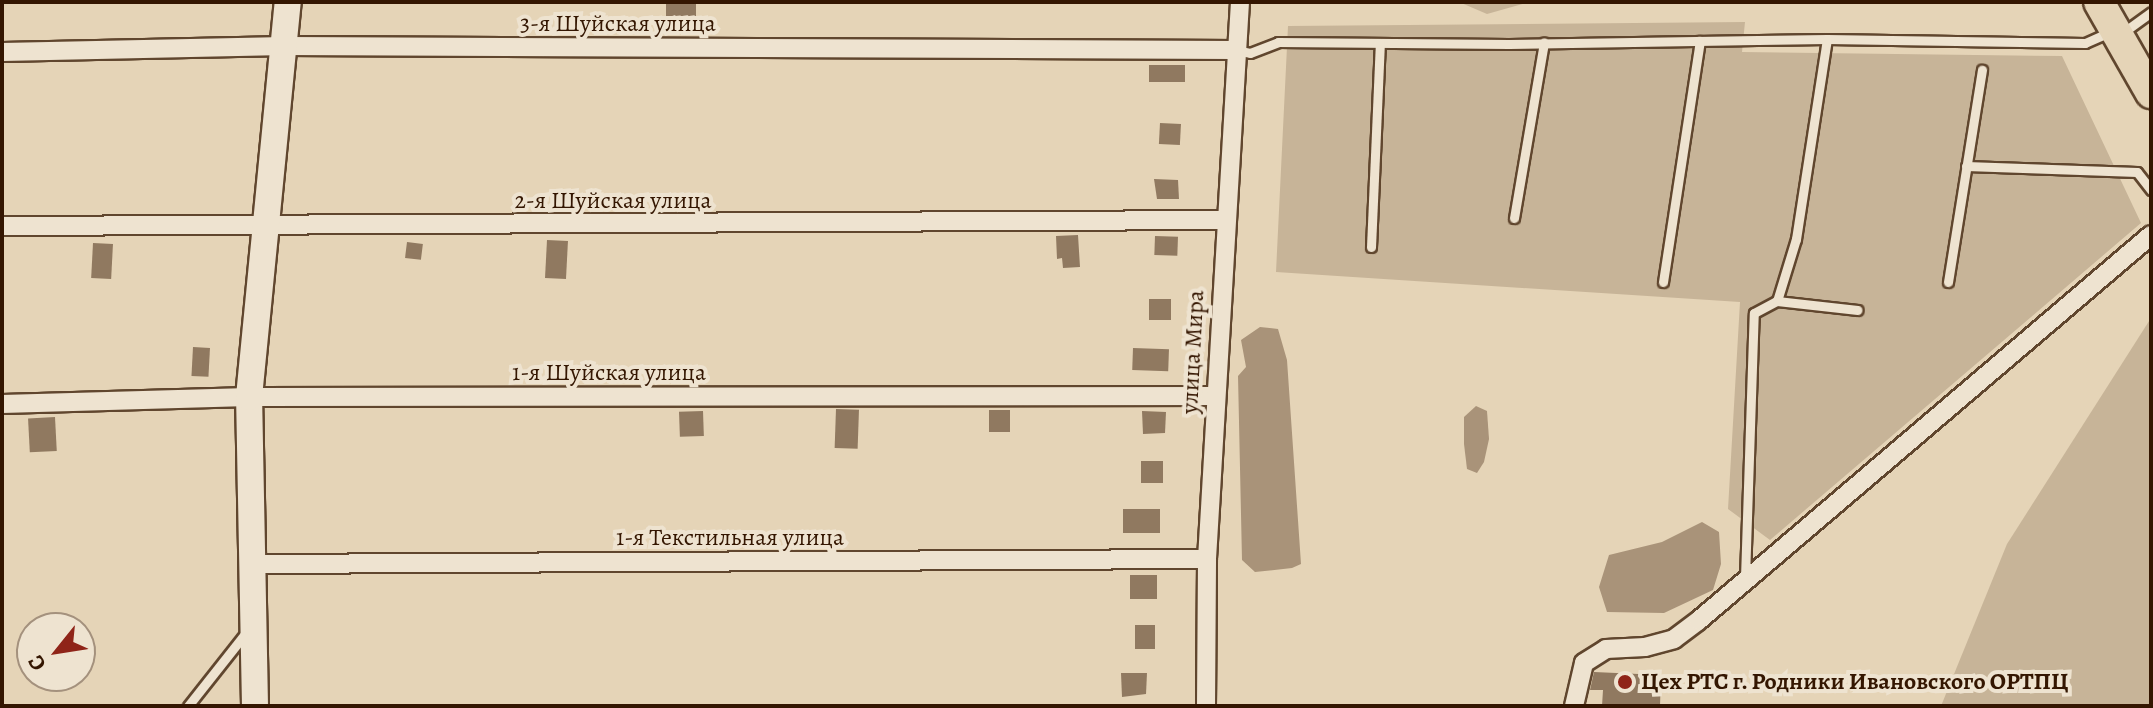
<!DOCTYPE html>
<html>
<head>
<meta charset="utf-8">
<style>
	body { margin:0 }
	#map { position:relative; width:2153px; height:708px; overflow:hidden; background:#e5d4b7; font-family:Alegreya,serif }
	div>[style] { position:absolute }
	.green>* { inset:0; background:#c7b498 }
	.water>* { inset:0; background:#a99379 }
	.building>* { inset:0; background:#907960; transform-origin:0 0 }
	.roads { filter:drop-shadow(2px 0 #60462e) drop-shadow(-2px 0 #60462e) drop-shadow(0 2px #60462e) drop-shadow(0 -2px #60462e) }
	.lane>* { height:9px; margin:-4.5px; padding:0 4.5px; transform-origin:4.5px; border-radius:4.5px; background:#eee3d0 }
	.street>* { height:18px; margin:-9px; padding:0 9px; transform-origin:9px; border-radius:9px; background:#eee3d0 }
	.secondary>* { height:26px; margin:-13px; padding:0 13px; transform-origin:13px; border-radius:13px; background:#eee3d0 }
	.primary>* { height:30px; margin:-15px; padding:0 15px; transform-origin:15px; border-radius:15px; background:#e5d4b7 }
	.dots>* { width:22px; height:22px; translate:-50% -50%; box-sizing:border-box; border:4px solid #eee3d0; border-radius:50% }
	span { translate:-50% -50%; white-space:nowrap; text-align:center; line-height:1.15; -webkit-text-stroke:8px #eee3d0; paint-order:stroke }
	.street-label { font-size:24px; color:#341601 }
	.poi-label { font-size:24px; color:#341601; font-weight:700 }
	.left { translate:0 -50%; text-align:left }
	.frame { position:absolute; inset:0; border:4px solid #341601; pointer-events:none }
	.north { position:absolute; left:16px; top:612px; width:80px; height:80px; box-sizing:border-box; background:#eee3d0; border:2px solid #a4917d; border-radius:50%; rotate:240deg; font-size:22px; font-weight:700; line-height:32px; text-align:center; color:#341601 }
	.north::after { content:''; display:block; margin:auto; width:28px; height:36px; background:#8f2418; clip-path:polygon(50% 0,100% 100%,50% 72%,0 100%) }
</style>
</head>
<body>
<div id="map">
	<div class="green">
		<div style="clip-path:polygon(1459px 2px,1530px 2px,1487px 14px)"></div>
		<div style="clip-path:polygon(1745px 22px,1742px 52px,2062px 56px,2141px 223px,1770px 540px,1728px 509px,1740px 302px,1276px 272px,1288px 26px)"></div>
		<div style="clip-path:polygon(2151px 318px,2151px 706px,1941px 706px,2007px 544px)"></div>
	</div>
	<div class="water">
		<div style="clip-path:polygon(1260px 327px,1278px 329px,1287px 360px,1301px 564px,1292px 568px,1255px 572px,1242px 560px,1238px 376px,1246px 367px,1241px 340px)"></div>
		<div style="clip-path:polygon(1476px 406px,1487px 411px,1489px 439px,1484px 462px,1477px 473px,1467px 469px,1464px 444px,1464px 417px)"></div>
		<div style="clip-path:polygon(1702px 522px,1719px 532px,1721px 564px,1713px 590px,1664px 613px,1607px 612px,1599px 587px,1609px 555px,1662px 542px)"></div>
	</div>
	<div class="building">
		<div style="left:666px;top:2px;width:30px;height:25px"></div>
		<div style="left:1149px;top:65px;width:36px;height:17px"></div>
		<div style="left:1160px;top:123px;width:21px;height:21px;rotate:3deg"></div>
		<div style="clip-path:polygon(1154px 179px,1178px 180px,1179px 199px,1157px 199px)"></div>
		<div style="clip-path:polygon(1078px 235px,1080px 267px,1063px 268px,1062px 258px,1057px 259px,1056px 236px)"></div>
		<div style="left:1155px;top:236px;width:23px;height:19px;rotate:2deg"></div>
		<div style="left:547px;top:240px;width:21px;height:38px;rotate:3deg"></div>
		<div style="left:407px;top:242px;width:16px;height:16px;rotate:7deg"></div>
		<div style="left:93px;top:243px;width:20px;height:35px;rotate:3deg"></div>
		<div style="left:1149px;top:299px;width:22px;height:21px"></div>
		<div style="left:193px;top:347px;width:17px;height:29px;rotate:3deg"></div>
		<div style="left:1133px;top:348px;width:36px;height:22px;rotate:2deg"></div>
		<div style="left:836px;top:409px;width:23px;height:39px;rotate:2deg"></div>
		<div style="left:989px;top:410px;width:21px;height:22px"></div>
		<div style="left:703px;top:411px;width:25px;height:24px;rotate:88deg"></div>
		<div style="clip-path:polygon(1142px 411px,1166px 412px,1165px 433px,1143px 434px)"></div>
		<div style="left:55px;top:417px;width:34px;height:27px;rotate:87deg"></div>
		<div style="left:1163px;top:461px;width:22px;height:22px;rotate:90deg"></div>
		<div style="left:1123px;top:509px;width:37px;height:24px"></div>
		<div style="left:1157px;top:575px;width:24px;height:27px;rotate:90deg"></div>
		<div style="left:1135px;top:625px;width:20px;height:24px"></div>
		<div style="clip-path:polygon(1594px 672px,1661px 675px,1660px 706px,1602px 706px,1603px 690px,1590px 690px)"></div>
		<div style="clip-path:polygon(1121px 673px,1147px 673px,1146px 694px,1122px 697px)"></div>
	</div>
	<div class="roads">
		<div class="lane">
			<div style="left:2121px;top:34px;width:37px;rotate:-36deg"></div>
			<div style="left:1236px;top:50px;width:14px;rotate:12deg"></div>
			<div style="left:1250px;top:53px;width:30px;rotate:-21deg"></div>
			<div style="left:1278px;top:42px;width:231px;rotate:0.5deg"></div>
			<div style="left:1509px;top:44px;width:318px;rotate:-0.9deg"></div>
			<div style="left:1827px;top:39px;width:258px;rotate:0.9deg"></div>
			<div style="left:2085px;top:43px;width:30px;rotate:-24deg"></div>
			<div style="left:1966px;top:166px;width:171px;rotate:2deg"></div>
			<div style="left:2137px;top:172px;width:23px;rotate:52deg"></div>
			<div style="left:1514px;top:218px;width:178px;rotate:-80.3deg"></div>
			<div style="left:1371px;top:247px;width:204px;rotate:-87.5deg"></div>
			<div style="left:1663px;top:282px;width:244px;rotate:-81.3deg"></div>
			<div style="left:1948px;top:282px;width:215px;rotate:-80.9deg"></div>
			<div style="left:1777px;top:301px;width:81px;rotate:6.4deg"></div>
			<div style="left:1745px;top:578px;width:265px;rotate:-88.1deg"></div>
			<div style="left:1754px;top:313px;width:26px;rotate:-28deg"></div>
			<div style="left:1777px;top:301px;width:65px;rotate:-73deg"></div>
			<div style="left:1796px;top:239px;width:202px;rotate:-81.2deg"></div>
			<div style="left:188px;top:706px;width:97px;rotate:-51.7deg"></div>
		</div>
		<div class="street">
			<div style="left:2px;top:52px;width:283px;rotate:-1.2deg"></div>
			<div style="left:285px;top:46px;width:950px;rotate:0.24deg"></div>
			<div style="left:2px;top:226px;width:1222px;rotate:-0.28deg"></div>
			<div style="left:2px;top:404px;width:247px;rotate:-1.6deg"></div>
			<div style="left:249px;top:397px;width:966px;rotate:-0.06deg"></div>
			<div style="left:254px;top:564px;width:953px;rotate:-0.3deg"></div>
			<div style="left:1206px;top:706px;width:147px;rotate:-89.6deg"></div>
			<div style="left:1207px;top:559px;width:558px;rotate:-86.61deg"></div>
			<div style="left:1574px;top:706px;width:44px;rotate:-76.9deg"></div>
			<div style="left:1584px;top:663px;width:26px;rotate:-32deg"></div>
			<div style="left:1606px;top:649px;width:39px;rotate:-3deg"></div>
			<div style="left:1645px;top:647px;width:30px;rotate:-15deg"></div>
			<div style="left:1674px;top:639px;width:30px;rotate:-37deg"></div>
			<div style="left:1698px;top:621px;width:595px;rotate:-40.43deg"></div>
		</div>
		<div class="secondary">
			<div style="left:255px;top:706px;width:309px;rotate:-91.1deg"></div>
			<div style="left:249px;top:397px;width:397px;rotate:-84.4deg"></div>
		</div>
		<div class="primary">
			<div style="left:2099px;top:2px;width:105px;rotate:60.3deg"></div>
		</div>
	</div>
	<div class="dots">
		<div style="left:1625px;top:682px;background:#8f2418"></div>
	</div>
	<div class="street-label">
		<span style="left:618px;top:24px">3-я Шуйская улица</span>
		<span style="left:613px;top:201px">2-я Шуйская улица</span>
		<span style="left:1193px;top:352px;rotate:-87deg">улица Мира</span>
		<span style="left:609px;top:373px">1-я Шуйская улица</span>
		<span style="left:730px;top:538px">1-я Текстильная улица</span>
	</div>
	<div class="poi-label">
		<span class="left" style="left:1641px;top:682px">Цех РТС г. Родники Ивановского ОРТПЦ</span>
	</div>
	<div class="frame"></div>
	<div class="north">С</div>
</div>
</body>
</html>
